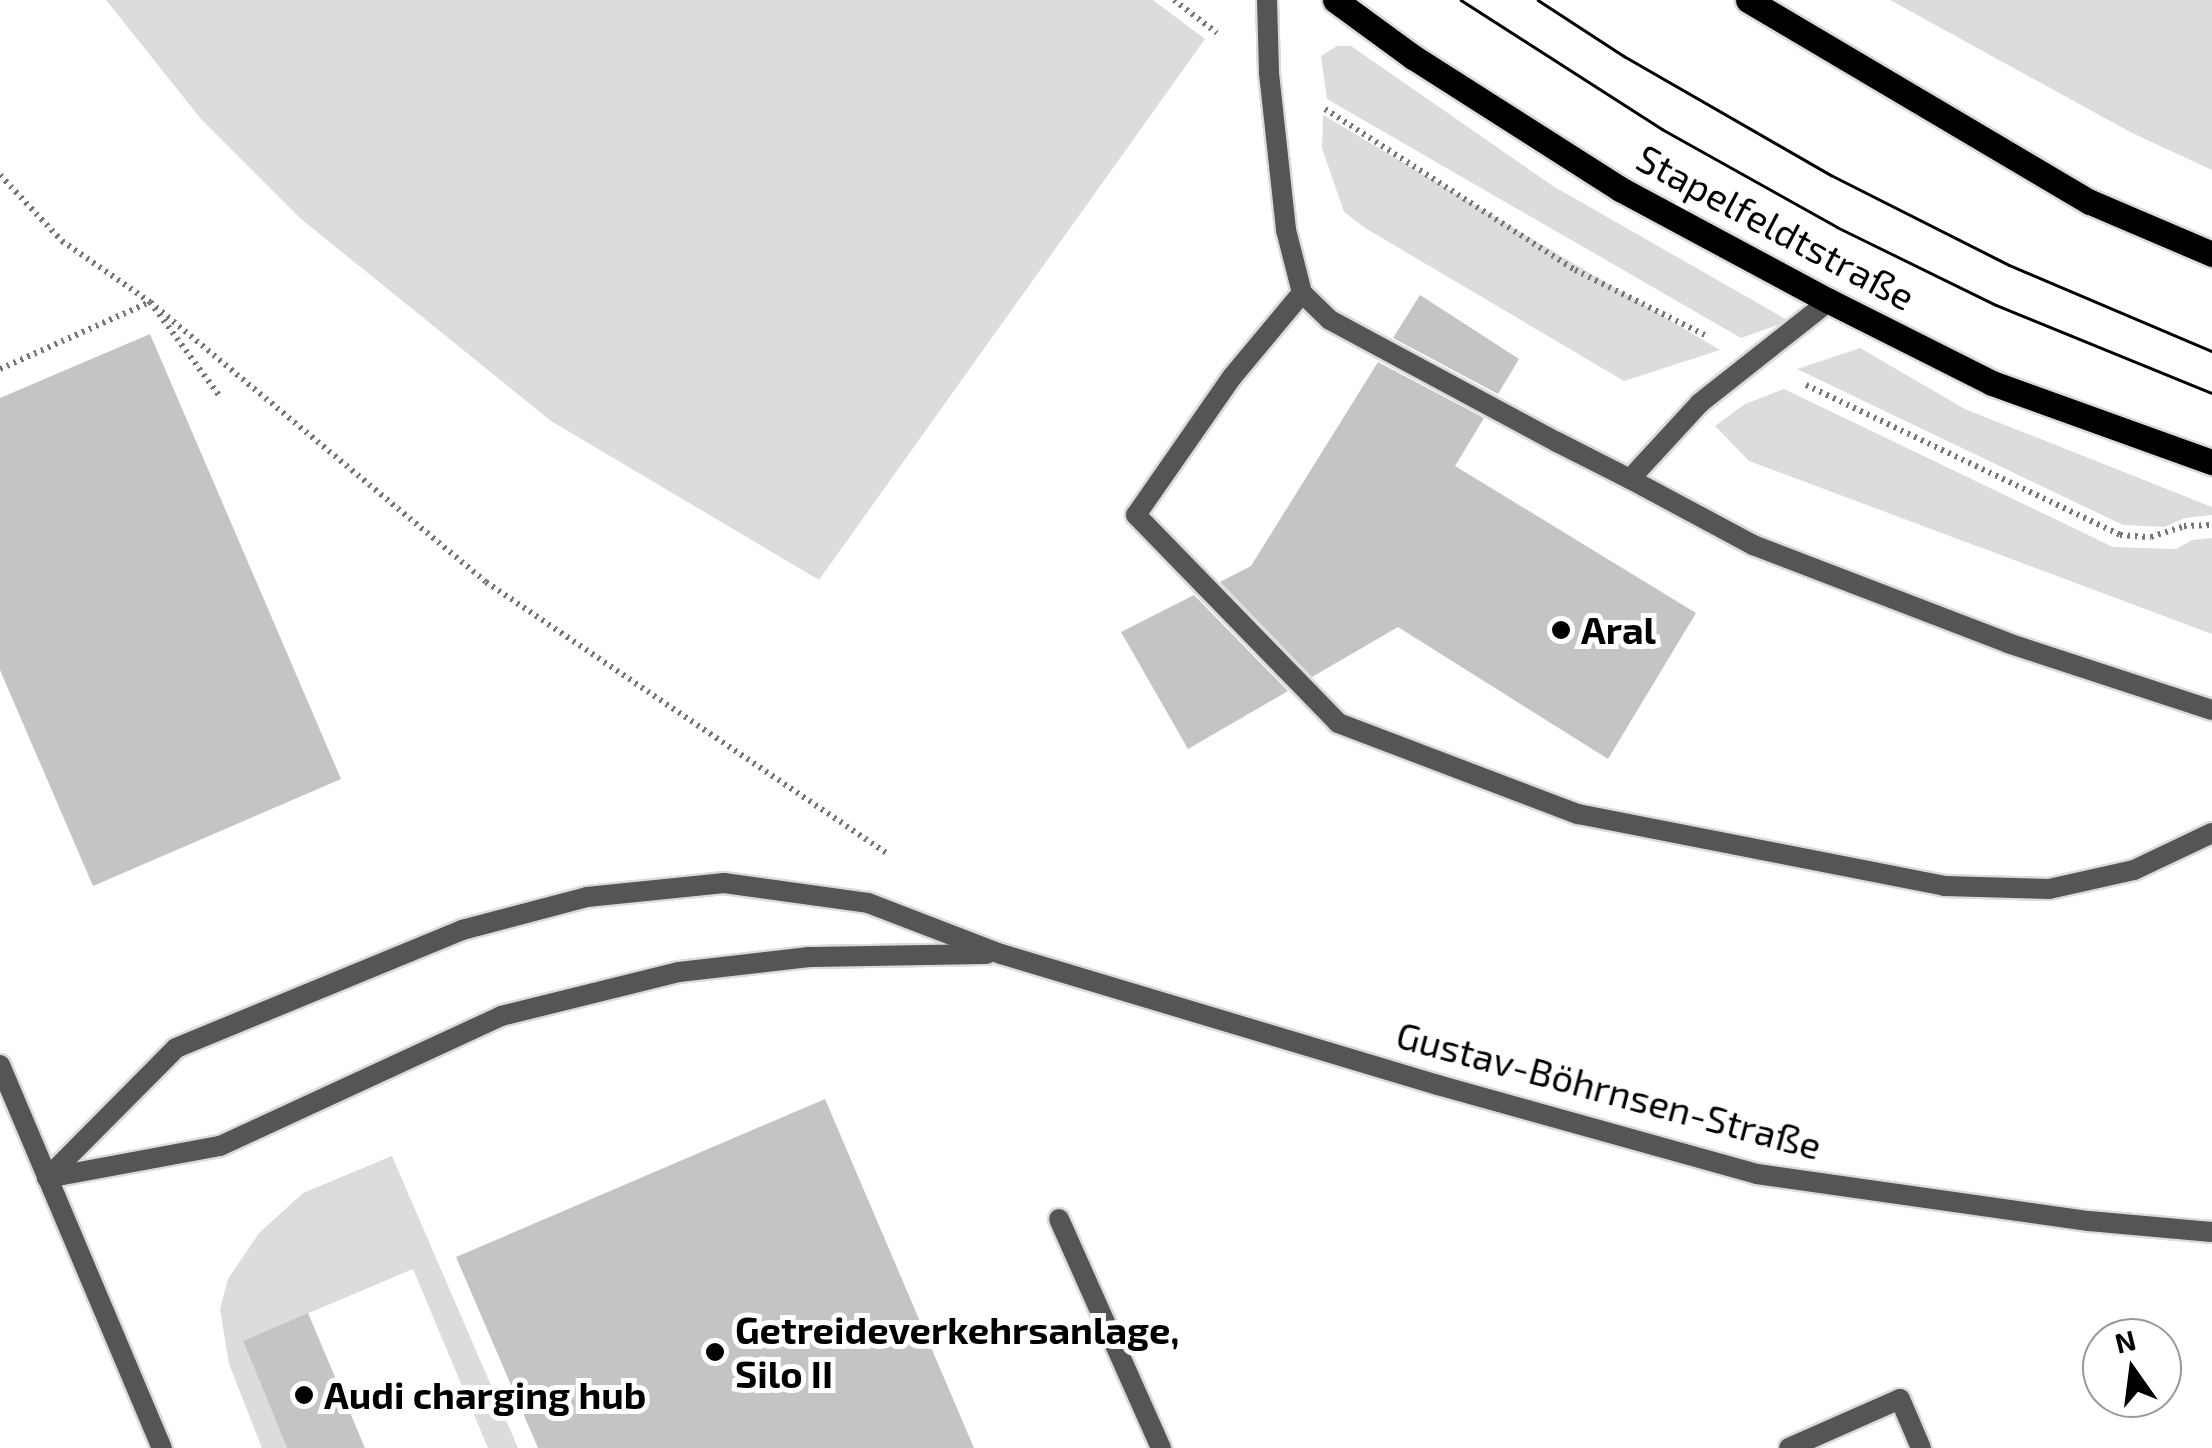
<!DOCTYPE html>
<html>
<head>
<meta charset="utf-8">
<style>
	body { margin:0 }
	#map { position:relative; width:2212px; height:1448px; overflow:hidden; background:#fff; font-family:"Exo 2",sans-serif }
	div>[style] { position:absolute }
	.green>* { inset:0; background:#dcdcdc }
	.building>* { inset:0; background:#c4c4c4 }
	.path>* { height:6px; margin-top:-3px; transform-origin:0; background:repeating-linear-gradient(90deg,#777 0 2.5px,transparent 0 7.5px) }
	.roads { filter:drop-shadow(2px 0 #dbdbdb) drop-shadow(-2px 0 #dbdbdb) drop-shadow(0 2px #dbdbdb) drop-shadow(0 -2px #dbdbdb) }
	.service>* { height:20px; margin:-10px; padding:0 10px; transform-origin:10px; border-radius:10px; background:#555 }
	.minor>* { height:20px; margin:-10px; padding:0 10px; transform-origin:10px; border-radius:10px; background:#555 }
	.primary>* { height:25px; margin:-12.5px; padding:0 12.5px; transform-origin:12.5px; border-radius:12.5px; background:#000 }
	.tram>* { height:2.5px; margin:-1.25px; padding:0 1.25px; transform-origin:1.25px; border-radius:1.25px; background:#000 }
	.dots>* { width:28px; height:28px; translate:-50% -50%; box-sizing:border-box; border:5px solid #fff; border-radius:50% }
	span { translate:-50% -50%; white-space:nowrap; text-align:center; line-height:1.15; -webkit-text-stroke:10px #fff; paint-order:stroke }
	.street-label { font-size:38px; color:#000 }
	.poi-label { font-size:38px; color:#000; font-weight:700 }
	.left { translate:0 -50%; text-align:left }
	.north { position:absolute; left:2082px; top:1318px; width:100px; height:100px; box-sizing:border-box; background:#fff; border:2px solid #999; border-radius:50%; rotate:346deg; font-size:28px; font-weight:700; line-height:40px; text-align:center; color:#000 }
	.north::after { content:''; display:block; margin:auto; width:35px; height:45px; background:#000; clip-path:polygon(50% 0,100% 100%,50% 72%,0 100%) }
</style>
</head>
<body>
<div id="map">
	<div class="green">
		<div style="clip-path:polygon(106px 0,1153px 0,1205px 39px,819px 580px,551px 421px,301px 219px,201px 119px)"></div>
		<div style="clip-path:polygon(1890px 0,2212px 0,2212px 170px,2132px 133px)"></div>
		<div style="clip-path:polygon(1337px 46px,1351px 46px,1553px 186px,1789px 321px,1741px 338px,1327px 99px,1321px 56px)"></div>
		<div style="clip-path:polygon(1323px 115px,1720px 350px,1624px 381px,1365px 228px,1344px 212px,1322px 148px)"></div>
		<div style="clip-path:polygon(1860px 348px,1965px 409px,2212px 507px,2212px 515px,2185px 518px,2164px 527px,2123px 525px,1797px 369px)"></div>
		<div style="clip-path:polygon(1784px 389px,2113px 547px,2176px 549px,2192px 540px,2212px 538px,2212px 634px,1749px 461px,1715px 426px,1745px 404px)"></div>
		<div style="clip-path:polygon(392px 1156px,518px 1448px,488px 1448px,413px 1269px,243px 1341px,287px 1448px,262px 1448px,229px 1364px,220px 1309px,228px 1279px,259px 1233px,303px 1193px)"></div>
	</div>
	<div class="building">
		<div style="clip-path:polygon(1420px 295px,1519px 359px,1498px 394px,1393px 338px)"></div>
		<div style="clip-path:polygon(150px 334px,341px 779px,93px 886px,0 670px,0 398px)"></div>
		<div style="clip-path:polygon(1378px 362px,1484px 418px,1455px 466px,1696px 613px,1608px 759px,1398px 627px,1312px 677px,1220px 582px,1251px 566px)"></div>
		<div style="clip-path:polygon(1194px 595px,1288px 691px,1188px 749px,1121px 632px)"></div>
		<div style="clip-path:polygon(825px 1099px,974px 1448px,538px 1448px,456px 1257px)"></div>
		<div style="clip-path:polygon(308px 1313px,365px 1448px,287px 1448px,243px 1341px)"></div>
	</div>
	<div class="path">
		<div style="left:1174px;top:0;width:54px;rotate:37.5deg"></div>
		<div style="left:1325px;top:109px;width:297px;rotate:32.8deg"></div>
		<div style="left:1575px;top:270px;width:145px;rotate:26.6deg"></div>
		<div style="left:0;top:175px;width:91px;rotate:46.8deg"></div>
		<div style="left:62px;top:241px;width:107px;rotate:34.7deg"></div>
		<div style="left:150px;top:302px;width:437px;rotate:39.8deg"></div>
		<div style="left:486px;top:582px;width:483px;rotate:34.1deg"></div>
		<div style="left:0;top:369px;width:164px;rotate:-24.1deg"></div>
		<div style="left:150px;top:302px;width:119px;rotate:53.5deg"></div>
		<div style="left:1806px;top:385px;width:348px;rotate:25.5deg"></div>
		<div style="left:2120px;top:535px;width:31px;rotate:4deg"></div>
		<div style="left:2151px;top:537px;width:35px;rotate:-18deg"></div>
		<div style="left:2184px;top:526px;width:28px;rotate:-2deg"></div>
	</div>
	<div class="roads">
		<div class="service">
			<div style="left:1267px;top:0;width:73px;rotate:88.4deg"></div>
			<div style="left:1269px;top:73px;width:158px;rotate:83.8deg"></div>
			<div style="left:1286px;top:230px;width:65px;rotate:75.7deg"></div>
			<div style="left:1302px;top:293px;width:39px;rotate:44deg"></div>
			<div style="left:1330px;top:320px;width:258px;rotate:28.3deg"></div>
			<div style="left:1557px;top:442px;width:82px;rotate:26.9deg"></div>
			<div style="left:1630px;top:479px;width:103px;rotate:-47.4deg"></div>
			<div style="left:1700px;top:403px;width:164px;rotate:-38.3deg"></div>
			<div style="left:1302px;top:293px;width:109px;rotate:129.8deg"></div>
			<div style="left:1232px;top:377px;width:168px;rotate:124.8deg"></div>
			<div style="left:1136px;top:515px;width:290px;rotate:45.8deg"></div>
			<div style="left:1338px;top:723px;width:257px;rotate:20.8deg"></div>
			<div style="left:1578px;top:814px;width:373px;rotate:11.1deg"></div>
			<div style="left:1944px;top:886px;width:105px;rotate:1.6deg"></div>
			<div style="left:2049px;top:889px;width:87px;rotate:-12.6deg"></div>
			<div style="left:2134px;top:870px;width:86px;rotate:-25.4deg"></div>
			<div style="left:1630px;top:479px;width:140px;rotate:28.2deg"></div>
			<div style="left:1753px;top:545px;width:273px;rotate:21deg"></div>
			<div style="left:2008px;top:643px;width:215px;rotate:18.2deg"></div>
			<div style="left:1059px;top:1219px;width:251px;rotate:66deg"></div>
			<div style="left:1789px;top:1448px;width:121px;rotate:-23.8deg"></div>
			<div style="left:1900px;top:1399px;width:53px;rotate:66.8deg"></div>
		</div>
		<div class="minor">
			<div style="left:0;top:1065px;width:416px;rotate:67.1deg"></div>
			<div style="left:47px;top:1178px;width:183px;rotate:-45.2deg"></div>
			<div style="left:176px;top:1048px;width:309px;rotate:-22.4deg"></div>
			<div style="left:462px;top:930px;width:129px;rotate:-14.8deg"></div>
			<div style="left:587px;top:897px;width:138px;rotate:-5.8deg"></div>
			<div style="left:724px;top:883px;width:145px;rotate:7.9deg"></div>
			<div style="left:868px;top:903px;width:142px;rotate:21deg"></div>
			<div style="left:1001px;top:954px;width:456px;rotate:16.7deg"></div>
			<div style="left:1438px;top:1085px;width:331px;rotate:15.6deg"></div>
			<div style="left:1757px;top:1174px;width:335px;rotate:8.1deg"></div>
			<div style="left:2089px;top:1221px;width:123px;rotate:5.1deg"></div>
			<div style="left:47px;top:1178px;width:176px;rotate:-10.5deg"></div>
			<div style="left:220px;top:1146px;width:310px;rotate:-24.8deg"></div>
			<div style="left:501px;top:1016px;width:183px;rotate:-13.9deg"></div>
			<div style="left:679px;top:972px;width:131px;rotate:-6.6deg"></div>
			<div style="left:809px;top:957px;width:178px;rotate:-1deg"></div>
		</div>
		<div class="primary">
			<div style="left:1335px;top:0;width:97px;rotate:36.2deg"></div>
			<div style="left:1413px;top:57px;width:246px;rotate:32.5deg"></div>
			<div style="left:1620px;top:189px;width:237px;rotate:28.2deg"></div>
			<div style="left:1829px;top:301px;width:182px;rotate:26.7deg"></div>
			<div style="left:1992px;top:383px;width:234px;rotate:19.8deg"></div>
			<div style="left:1748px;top:0;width:397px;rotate:30.6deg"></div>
			<div style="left:2090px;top:202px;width:133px;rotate:23.1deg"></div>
		</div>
	</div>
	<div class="tram">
		<div style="left:1461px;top:0;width:239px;rotate:32.7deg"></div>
		<div style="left:1662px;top:129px;width:201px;rotate:29.2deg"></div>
		<div style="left:1837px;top:227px;width:177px;rotate:26.1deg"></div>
		<div style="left:1996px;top:305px;width:233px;rotate:22.2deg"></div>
		<div style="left:1538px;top:0;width:103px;rotate:33.1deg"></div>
		<div style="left:1624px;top:56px;width:239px;rotate:29.9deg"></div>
		<div style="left:1831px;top:175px;width:199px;rotate:26.8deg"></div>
		<div style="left:2009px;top:265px;width:220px;rotate:23deg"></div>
	</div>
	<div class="dots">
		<div style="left:1561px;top:630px;background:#000"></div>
		<div style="left:715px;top:1352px;background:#000"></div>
		<div style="left:304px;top:1395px;background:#000"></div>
	</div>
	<div class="street-label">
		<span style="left:1776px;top:227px;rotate:28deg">Stapelfeldtstraße</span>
		<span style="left:1609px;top:1090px;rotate:15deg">Gustav-Böhrnsen-Straße</span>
	</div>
	<div class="poi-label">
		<span class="left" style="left:1581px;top:630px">Aral</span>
		<span class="left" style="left:735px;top:1352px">Getreideverkehrsanlage,<br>Silo II</span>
		<span class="left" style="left:324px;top:1395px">Audi charging hub</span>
	</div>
	<div class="north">N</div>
</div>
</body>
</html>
